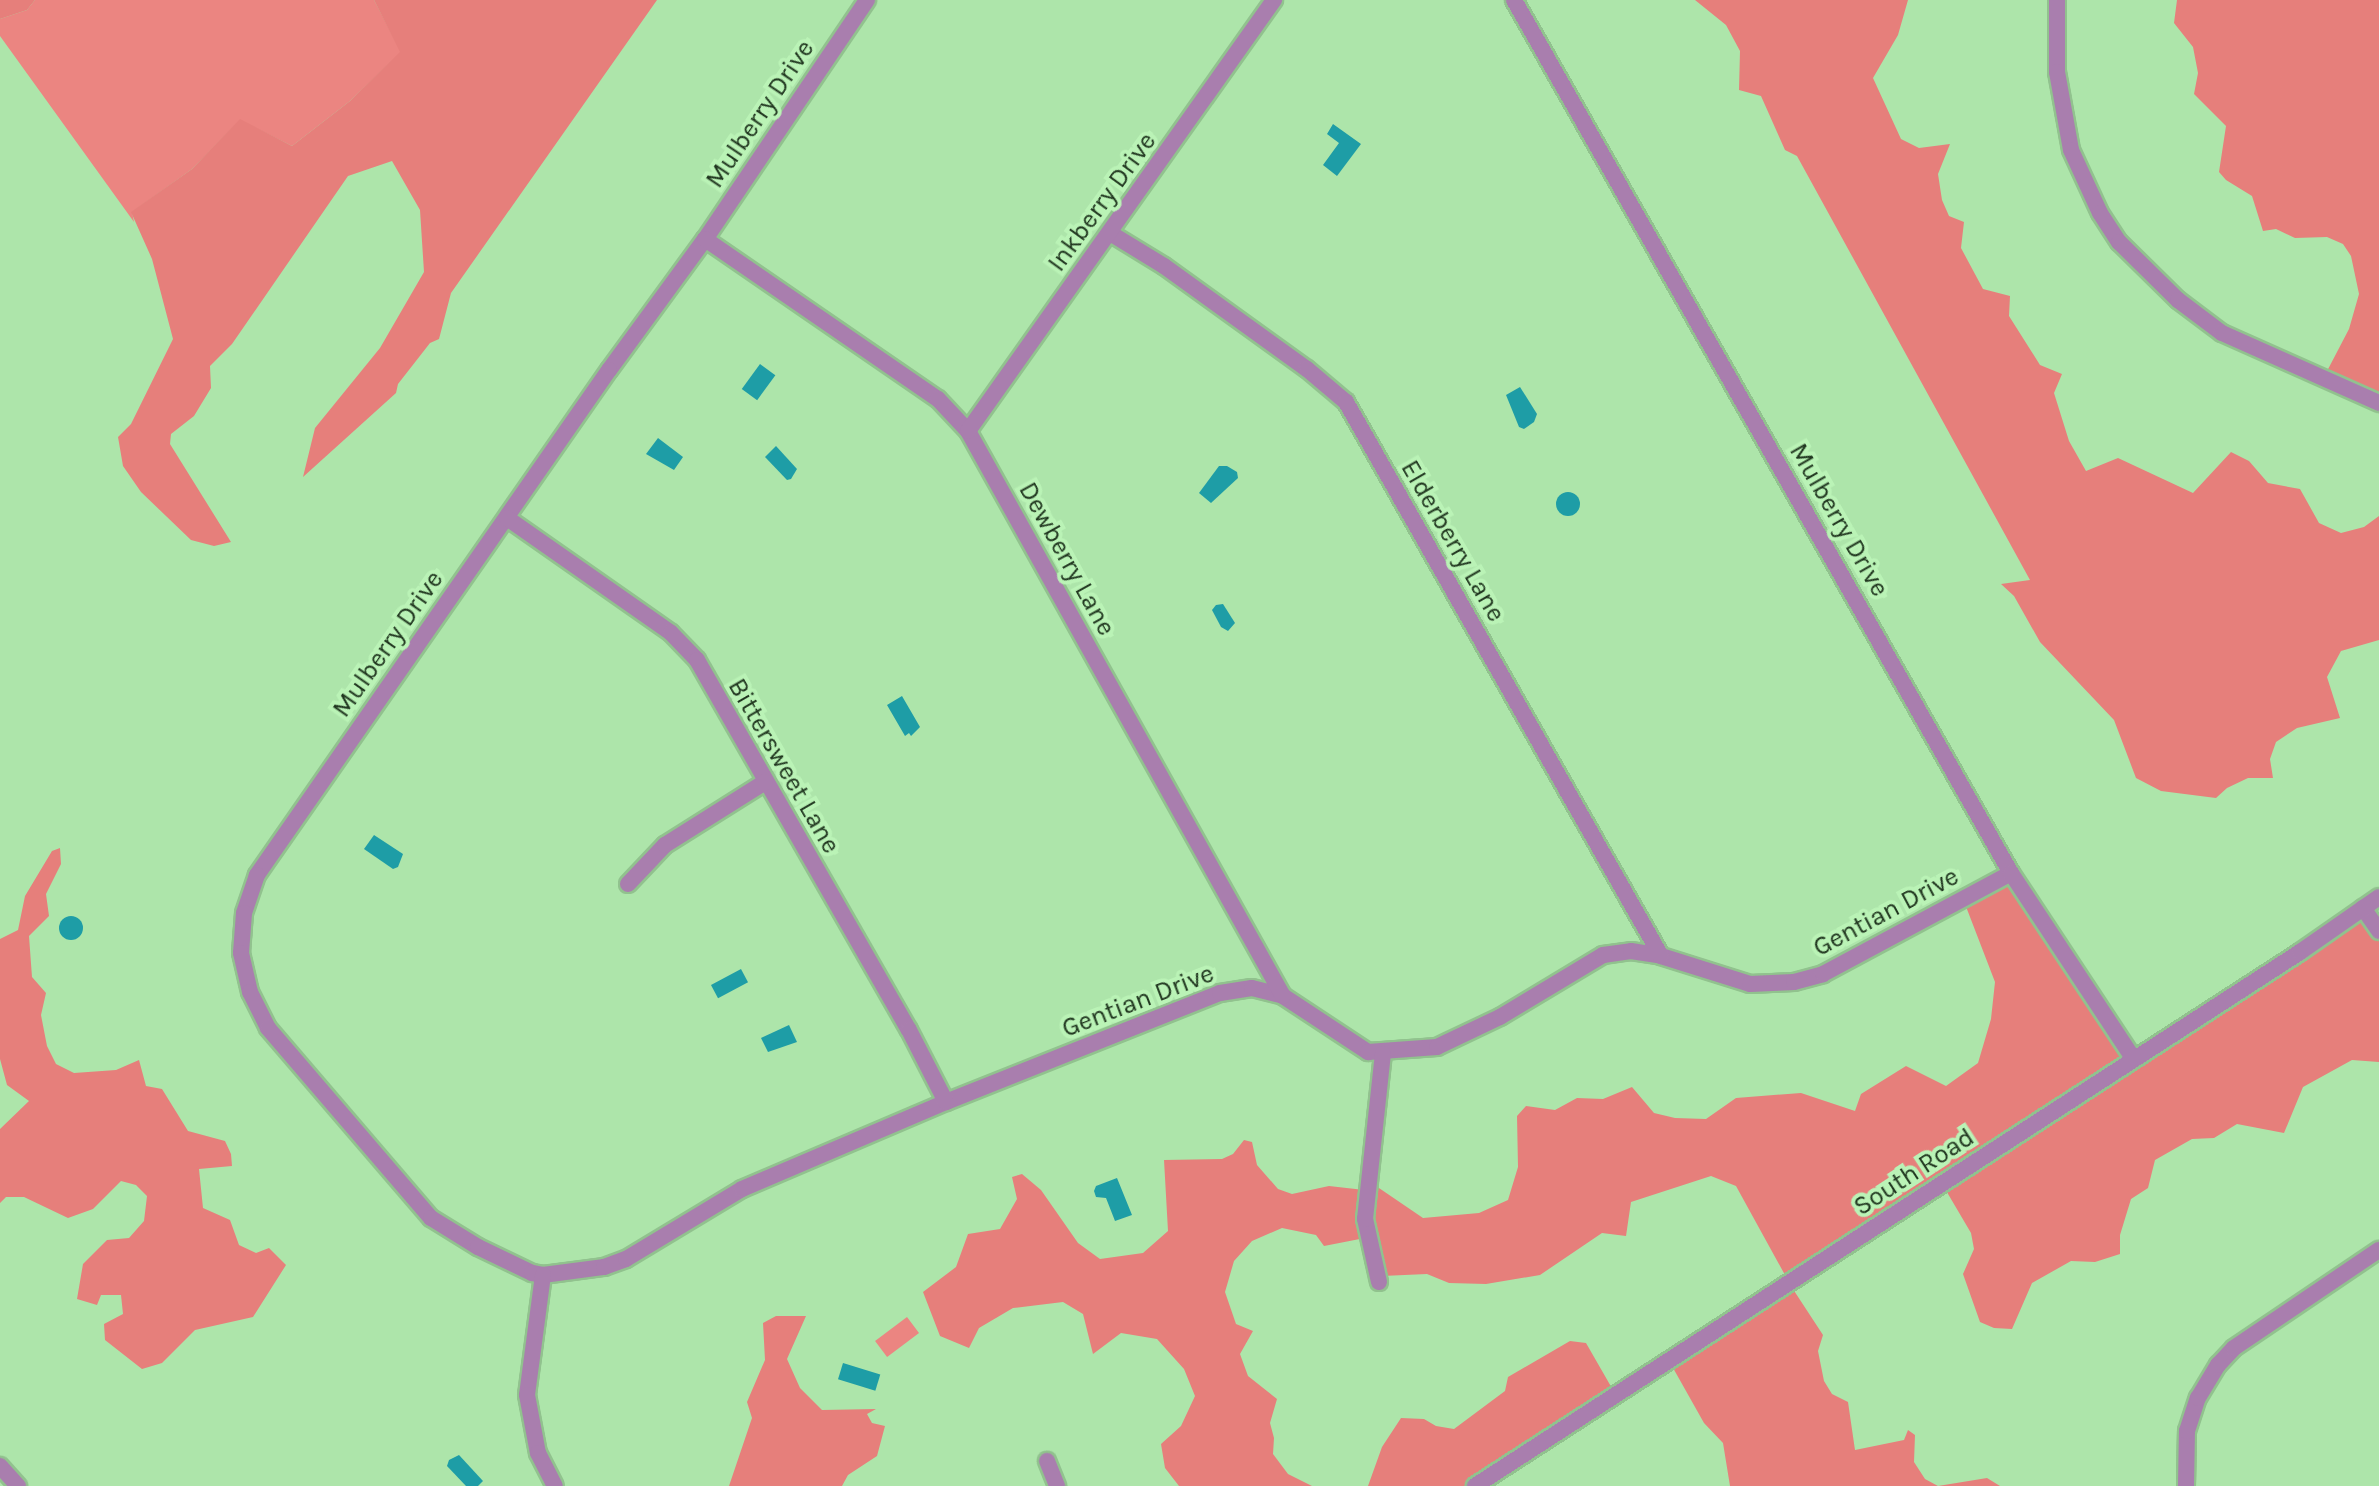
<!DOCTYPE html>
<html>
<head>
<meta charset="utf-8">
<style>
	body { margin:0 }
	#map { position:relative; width:2379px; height:1486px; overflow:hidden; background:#ade5aa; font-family:Karla,sans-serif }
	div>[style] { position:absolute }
	.green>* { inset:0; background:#eb8581; transform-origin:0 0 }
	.forest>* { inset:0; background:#e67f7b }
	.water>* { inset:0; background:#1e9da6; transform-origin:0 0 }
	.round { border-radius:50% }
	.roads { filter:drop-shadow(2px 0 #91c28e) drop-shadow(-2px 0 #91c28e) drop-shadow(0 2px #91c28e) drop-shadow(0 -2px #91c28e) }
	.minor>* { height:16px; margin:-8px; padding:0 8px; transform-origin:8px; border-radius:8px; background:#a97eae }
	.tertiary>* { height:16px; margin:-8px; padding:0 8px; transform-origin:8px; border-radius:8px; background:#a97eae }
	span { translate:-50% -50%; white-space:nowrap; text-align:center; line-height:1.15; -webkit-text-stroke:8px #baf3b6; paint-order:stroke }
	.street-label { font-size:26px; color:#20361f }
</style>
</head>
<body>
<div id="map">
	<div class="green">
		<div style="clip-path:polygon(35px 0,374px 0,401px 52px,350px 101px,292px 146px,240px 120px,192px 169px,132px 212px,134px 222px,0 36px,0 19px,27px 10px)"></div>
		<div style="left:907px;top:1317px;width:20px;height:40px;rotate:53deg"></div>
	</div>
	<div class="forest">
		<div style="clip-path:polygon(0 0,35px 0,27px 10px,0 19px)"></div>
		<div style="clip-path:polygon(374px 0,657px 0,451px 293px,439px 339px,430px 343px,398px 384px,396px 393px,303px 477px,315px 428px,380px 348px,424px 272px,420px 210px,392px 161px,348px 176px,232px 344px,210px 366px,211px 388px,194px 416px,171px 434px,170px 444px,231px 542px,214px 546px,191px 540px,141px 492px,123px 466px,118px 437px,131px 424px,173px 339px,152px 259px,131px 212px,192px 169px,240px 119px,292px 146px,350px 101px,400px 52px)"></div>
		<div style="clip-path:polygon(1695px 0,1908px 0,1898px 35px,1873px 78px,1901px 139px,1919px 148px,1950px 144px,1938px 174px,1942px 200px,1949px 216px,1964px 222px,1961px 248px,1983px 289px,2010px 296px,2009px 316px,2040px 365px,2062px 374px,2054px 393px,2069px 441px,2086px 471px,2118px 458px,2193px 493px,2231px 452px,2249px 461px,2268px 483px,2300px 489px,2319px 523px,2341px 533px,2364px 527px,2379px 516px,2379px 640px,2341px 651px,2327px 677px,2340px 718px,2297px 728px,2276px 742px,2270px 759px,2273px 778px,2248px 778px,2227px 788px,2216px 798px,2161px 791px,2136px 778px,2114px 720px,2040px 642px,2014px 596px,2001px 584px,2030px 580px,1797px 156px,1785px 150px,1761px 96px,1739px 90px,1740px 51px,1726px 25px)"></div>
		<div style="clip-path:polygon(2177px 0,2379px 0,2379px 403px,2325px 375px,2349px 329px,2359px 294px,2351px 256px,2343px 244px,2327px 237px,2295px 238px,2276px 229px,2263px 231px,2252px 196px,2226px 180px,2219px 172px,2226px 126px,2194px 94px,2198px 73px,2193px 47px,2174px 23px)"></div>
		<div style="clip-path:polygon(60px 848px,61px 864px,46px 894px,49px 916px,29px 936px,32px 977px,46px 993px,41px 1015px,47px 1046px,56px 1064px,74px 1073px,116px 1070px,139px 1060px,146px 1086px,162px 1089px,188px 1131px,225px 1141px,231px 1154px,232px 1166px,199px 1169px,203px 1208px,230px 1220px,239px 1245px,256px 1253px,269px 1248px,286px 1265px,253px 1317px,195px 1330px,162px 1363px,142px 1369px,105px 1340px,104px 1324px,123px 1314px,121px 1295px,101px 1295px,97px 1305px,77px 1299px,83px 1264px,107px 1240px,129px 1238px,144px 1221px,147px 1196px,136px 1185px,121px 1181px,93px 1209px,68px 1218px,24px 1197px,6px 1197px,0 1203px,0 1129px,29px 1101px,7px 1085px,0 1059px,0 939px,18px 930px,25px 896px,52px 851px)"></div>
		<div style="clip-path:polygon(2004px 880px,2129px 1057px,2360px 911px,2379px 939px,2379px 1062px,2352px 1060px,2303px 1087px,2284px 1133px,2237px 1124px,2214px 1138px,2192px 1139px,2155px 1160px,2148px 1188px,2131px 1199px,2120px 1235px,2120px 1254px,2095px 1262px,2071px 1261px,2032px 1283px,2012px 1329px,1994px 1328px,1980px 1322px,1963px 1274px,1974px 1249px,1971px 1233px,1941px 1182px,1791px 1277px,1785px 1275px,1736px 1186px,1711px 1176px,1631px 1202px,1626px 1236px,1602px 1233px,1540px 1275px,1486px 1284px,1449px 1283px,1427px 1274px,1382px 1276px,1370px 1237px,1324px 1246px,1316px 1235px,1282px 1228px,1252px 1241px,1234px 1261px,1225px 1292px,1236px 1324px,1253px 1331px,1240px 1354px,1248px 1376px,1277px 1399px,1270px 1423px,1274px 1438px,1273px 1454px,1288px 1474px,1312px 1486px,1179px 1486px,1165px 1468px,1161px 1444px,1181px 1426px,1195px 1396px,1184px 1369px,1157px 1339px,1121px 1333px,1093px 1354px,1083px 1314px,1063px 1302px,1013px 1308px,979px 1328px,969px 1348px,940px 1336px,923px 1292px,956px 1267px,968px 1234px,1000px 1229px,1017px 1199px,1012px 1177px,1022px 1174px,1041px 1190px,1078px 1243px,1100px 1259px,1143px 1253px,1168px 1231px,1164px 1160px,1222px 1159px,1233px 1154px,1244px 1140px,1252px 1142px,1257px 1165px,1278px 1189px,1292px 1194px,1329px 1186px,1373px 1191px,1376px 1186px,1423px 1218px,1479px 1213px,1508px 1200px,1518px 1167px,1517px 1116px,1526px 1106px,1555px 1110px,1577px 1098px,1603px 1099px,1632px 1087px,1654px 1113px,1675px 1118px,1706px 1119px,1736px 1098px,1801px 1093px,1855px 1111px,1861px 1094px,1906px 1066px,1946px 1086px,1978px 1063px,1991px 1019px,1995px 982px,1965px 904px)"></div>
		<div style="clip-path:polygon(1787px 1280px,1823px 1335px,1818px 1351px,1824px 1381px,1832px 1394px,1848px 1402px,1855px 1450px,1904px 1440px,1908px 1430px,1915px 1435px,1914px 1462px,1925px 1479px,1938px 1486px,1987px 1478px,2000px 1486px,1730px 1486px,1723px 1443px,1704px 1423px,1668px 1359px)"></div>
		<div style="clip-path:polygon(776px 1316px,806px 1316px,787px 1359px,800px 1388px,822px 1410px,876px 1409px,867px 1414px,872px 1423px,885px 1426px,877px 1456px,848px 1475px,842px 1486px,729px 1486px,752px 1418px,747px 1402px,765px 1360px,763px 1323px)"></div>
		<div style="clip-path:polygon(1570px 1341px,1586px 1343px,1613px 1390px,1472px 1486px,1368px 1486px,1382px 1447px,1401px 1418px,1424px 1419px,1436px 1426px,1454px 1429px,1505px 1391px,1508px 1377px)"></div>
	</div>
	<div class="water">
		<div style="clip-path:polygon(1333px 124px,1361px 144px,1337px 176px,1323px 165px,1339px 143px,1327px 134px)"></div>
		<div style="left:760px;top:364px;width:19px;height:31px;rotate:36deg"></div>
		<div style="clip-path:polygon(1520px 387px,1537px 414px,1534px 422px,1524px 429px,1519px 427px,1506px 395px)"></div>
		<div style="clip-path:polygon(658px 438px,683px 457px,674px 470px,646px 454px)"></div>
		<div style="clip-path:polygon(776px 446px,797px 469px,791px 479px,787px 480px,765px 457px)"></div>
		<div style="clip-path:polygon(1219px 466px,1227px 466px,1237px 472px,1238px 478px,1211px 503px,1199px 493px)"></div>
		<div class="round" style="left:1556px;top:492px;width:24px;height:24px"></div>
		<div style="clip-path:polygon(1223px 604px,1235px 623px,1228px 631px,1221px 627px,1212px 610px,1216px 605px)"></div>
		<div style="clip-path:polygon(902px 696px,920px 727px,911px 736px,909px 733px,905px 736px,887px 705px)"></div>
		<div style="clip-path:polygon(374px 835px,403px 854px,398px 867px,393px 869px,364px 849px)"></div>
		<div class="round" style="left:59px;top:916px;width:24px;height:24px"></div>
		<div style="left:741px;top:969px;width:15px;height:34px;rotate:62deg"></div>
		<div style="clip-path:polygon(789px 1025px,797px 1042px,768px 1052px,761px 1038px)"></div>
		<div style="clip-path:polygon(1117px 1178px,1132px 1215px,1115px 1221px,1106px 1198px,1096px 1197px,1094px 1191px,1096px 1186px)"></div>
		<div style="left:843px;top:1363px;width:39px;height:17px;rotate:17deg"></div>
		<div style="clip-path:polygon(459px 1455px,483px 1481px,478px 1486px,466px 1486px,447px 1466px,449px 1460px)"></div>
	</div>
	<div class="roads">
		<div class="minor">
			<div style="left:867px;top:0;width:289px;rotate:124.1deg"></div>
			<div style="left:705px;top:239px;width:162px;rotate:126.2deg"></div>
			<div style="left:609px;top:370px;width:616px;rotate:124.88deg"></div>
			<div style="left:257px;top:875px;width:40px;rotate:108.9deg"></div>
			<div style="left:244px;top:913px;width:40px;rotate:94.3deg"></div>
			<div style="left:241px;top:953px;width:40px;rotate:77deg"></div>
			<div style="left:250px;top:992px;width:40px;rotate:63.4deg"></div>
			<div style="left:268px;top:1028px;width:250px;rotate:49.4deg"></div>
			<div style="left:431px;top:1218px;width:55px;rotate:31.7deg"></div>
			<div style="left:478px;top:1247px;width:60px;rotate:25.7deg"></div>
			<div style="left:532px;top:1273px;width:11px;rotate:10deg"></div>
			<div style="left:543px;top:1275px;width:62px;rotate:-7.5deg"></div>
			<div style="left:604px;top:1267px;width:23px;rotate:-20deg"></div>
			<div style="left:626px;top:1259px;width:135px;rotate:-31.1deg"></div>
			<div style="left:742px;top:1189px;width:222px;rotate:-23.1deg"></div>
			<div style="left:946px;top:1102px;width:295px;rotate:-21.7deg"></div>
			<div style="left:1220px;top:993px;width:32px;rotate:-9deg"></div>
			<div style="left:1252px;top:988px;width:32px;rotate:14deg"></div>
			<div style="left:1283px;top:996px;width:102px;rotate:33.4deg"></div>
			<div style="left:1368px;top:1052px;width:69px;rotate:-4.1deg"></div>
			<div style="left:1437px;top:1047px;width:70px;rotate:-25.5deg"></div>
			<div style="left:1500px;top:1017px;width:120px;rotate:-31deg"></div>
			<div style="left:1603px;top:955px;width:28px;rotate:-8deg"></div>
			<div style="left:1631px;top:951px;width:30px;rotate:9deg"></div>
			<div style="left:1661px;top:956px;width:93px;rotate:17.5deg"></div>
			<div style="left:1750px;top:984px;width:44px;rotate:-2.6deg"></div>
			<div style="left:1794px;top:982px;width:30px;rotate:-15deg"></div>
			<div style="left:1823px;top:974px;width:213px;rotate:-28.2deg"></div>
			<div style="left:1514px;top:0;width:1005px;rotate:60.35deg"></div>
			<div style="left:2011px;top:873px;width:222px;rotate:56.6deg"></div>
			<div style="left:2057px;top:0;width:72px;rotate:90deg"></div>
			<div style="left:2057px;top:72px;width:79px;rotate:79.8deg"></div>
			<div style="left:2071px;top:150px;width:69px;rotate:65.3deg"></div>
			<div style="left:2100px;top:213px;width:35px;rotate:57deg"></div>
			<div style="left:2119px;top:242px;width:83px;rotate:44.5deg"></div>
			<div style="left:2178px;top:300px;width:55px;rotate:36.9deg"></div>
			<div style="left:2222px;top:333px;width:172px;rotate:24deg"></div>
			<div style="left:1110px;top:233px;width:63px;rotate:31.4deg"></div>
			<div style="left:1164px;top:266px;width:176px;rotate:35.8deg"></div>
			<div style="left:1307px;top:369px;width:51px;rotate:40.2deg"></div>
			<div style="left:1346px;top:402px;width:637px;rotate:60.38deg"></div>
			<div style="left:705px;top:239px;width:283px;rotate:34.5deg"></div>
			<div style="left:938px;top:399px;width:44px;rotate:46.8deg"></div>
			<div style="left:968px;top:431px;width:647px;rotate:60.86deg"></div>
			<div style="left:968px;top:431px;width:529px;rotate:-54.63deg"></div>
			<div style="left:507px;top:518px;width:200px;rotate:35deg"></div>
			<div style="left:671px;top:633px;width:37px;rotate:46deg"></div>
			<div style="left:697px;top:660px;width:426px;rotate:60.2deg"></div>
			<div style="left:909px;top:1030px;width:81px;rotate:62.8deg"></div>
			<div style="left:628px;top:884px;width:54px;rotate:-46.5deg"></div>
			<div style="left:665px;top:845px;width:118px;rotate:-32.2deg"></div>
			<div style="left:2363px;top:908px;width:28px;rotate:55deg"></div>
			<div style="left:543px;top:1275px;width:121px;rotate:97.6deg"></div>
			<div style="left:527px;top:1395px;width:59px;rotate:79.3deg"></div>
			<div style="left:538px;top:1453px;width:37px;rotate:63deg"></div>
			<div style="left:1379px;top:1282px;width:65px;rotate:-102.5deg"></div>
			<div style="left:1365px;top:1219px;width:166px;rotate:-83.8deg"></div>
			<div style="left:1047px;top:1461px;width:27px;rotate:68deg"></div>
			<div style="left:2186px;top:1486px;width:55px;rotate:-89deg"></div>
			<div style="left:2187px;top:1431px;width:35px;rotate:-72deg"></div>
			<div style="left:2198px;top:1398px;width:39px;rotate:-59deg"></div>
			<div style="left:2218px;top:1365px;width:23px;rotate:-47deg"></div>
			<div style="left:2234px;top:1348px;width:175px;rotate:-34.1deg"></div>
		</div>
		<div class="tertiary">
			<div style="left:0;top:1466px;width:27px;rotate:48deg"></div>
			<div style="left:1475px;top:1486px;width:983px;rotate:-32.91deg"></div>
			<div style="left:2300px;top:952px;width:96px;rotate:-34.8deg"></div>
		</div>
	</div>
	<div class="street-label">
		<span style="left:760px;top:114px;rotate:-56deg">Mulberry Drive</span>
		<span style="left:1102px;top:202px;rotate:-54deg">Inkberry Drive</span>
		<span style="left:1839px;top:520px;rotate:60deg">Mulberry Drive</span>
		<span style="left:1453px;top:541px;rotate:60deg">Elderberry Lane</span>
		<span style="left:1067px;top:559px;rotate:61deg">Dewberry Lane</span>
		<span style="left:388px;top:644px;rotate:-55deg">Mulberry Drive</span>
		<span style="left:784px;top:766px;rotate:60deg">Bittersweet Lane</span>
		<span style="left:1886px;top:912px;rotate:-28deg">Gentian Drive</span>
		<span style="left:1138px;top:1001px;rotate:-21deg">Gentian Drive</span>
		<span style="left:1914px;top:1172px;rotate:-33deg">South Road</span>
	</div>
</div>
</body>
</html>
